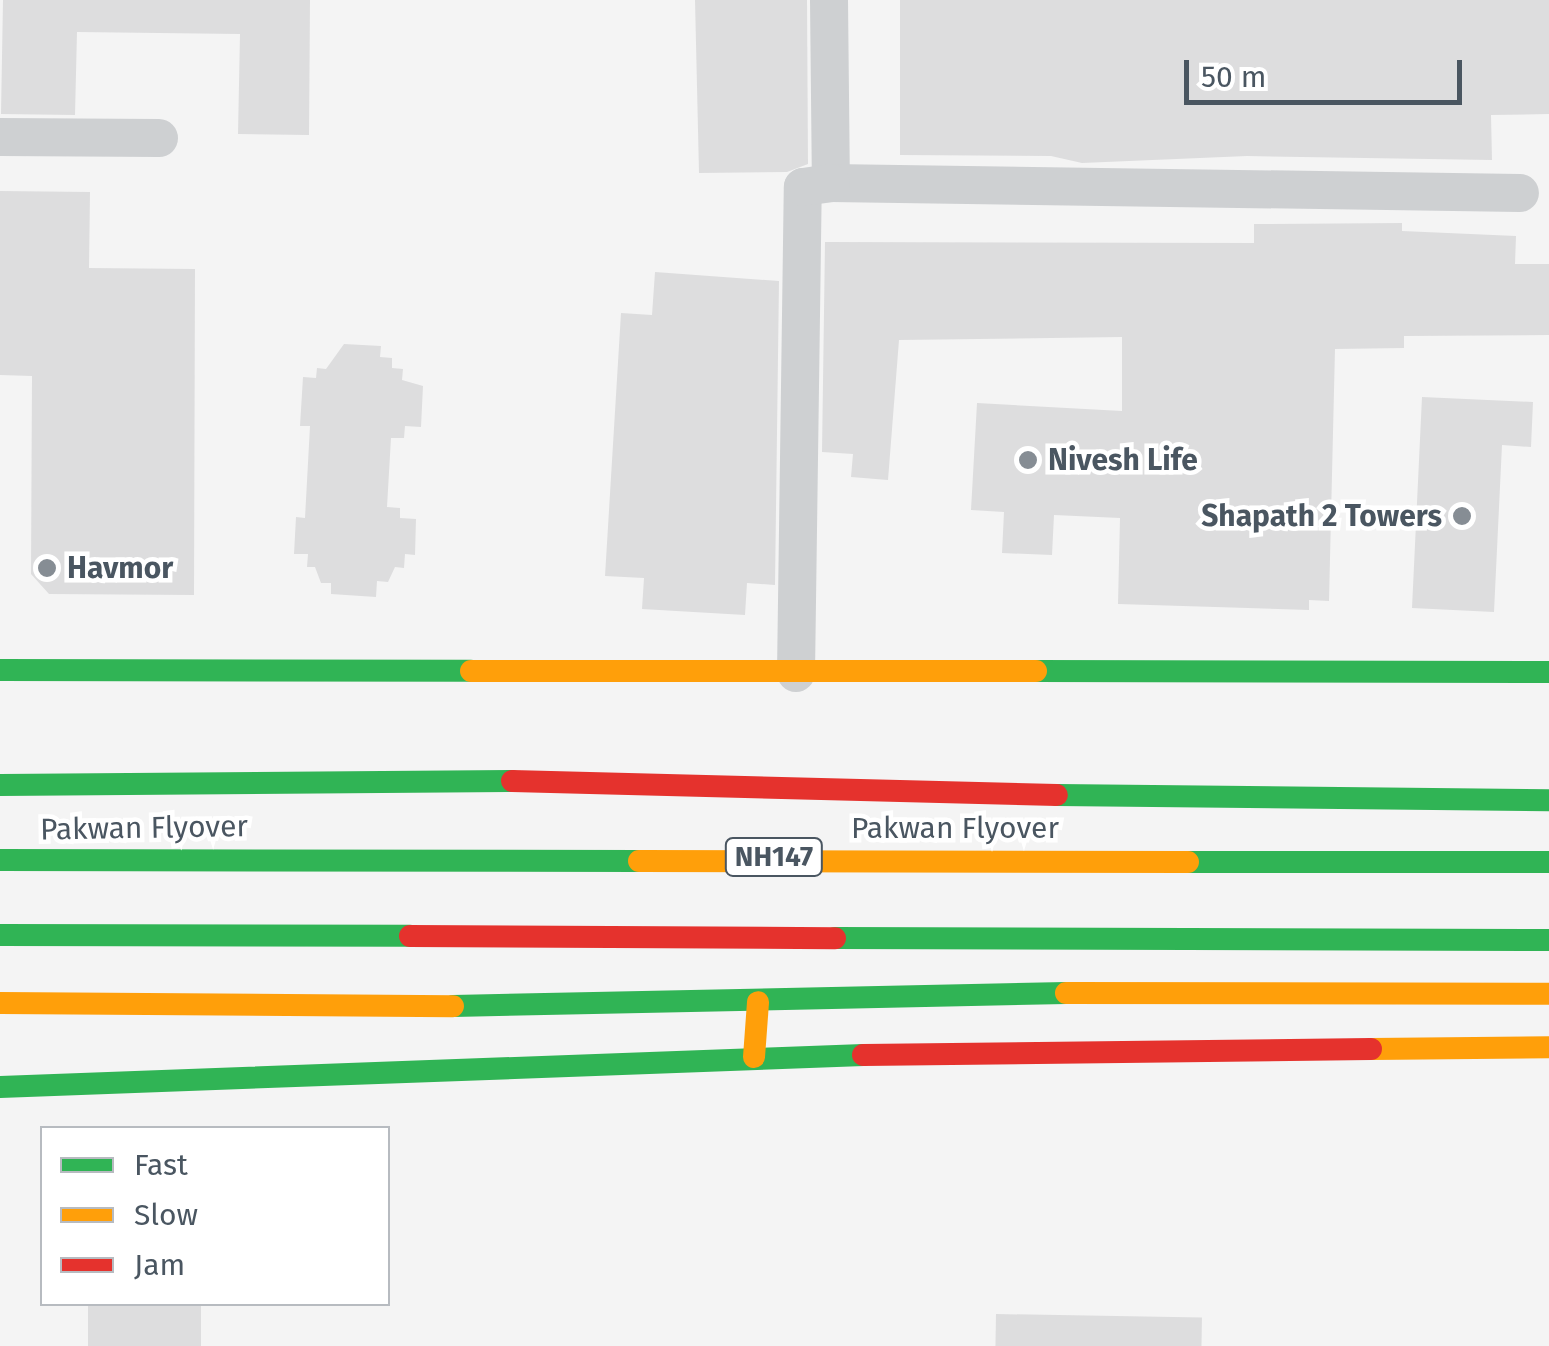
<!DOCTYPE html>
<html>
<head>
<meta charset="utf-8">
<style>
	body { margin:0 }
	#map { position:relative; width:1549px; height:1346px; overflow:hidden; background:#f4f4f4; font-family:"Fira Sans",sans-serif }
	div>[style] { position:absolute }
	.building>* { inset:0; background:#ddddde; transform-origin:0 0 }
	.street>* { height:38px; margin:-19px; padding:0 19px; transform-origin:19px; border-radius:19px; background:#ced0d2 }
	.fast>* { height:22px; margin:-11px; padding:0 11px; transform-origin:11px; border-radius:11px; background:#30b455 }
	.slow>* { height:22px; margin:-11px; padding:0 11px; transform-origin:11px; border-radius:11px; background:#ff9f0a }
	.jam>* { height:22px; margin:-11px; padding:0 11px; transform-origin:11px; border-radius:11px; background:#e5322d }
	.dots>* { width:28px; height:28px; translate:-50% -50%; box-sizing:border-box; border:5px solid #fff; border-radius:50% }
	span { translate:-50% -50%; white-space:nowrap; text-align:center; line-height:1.15; -webkit-text-stroke:9px #fff; paint-order:stroke }
	.shield-label span { padding:2px 8px; background:#fff; border:2px solid; border-radius:8px; -webkit-text-stroke-width:0 }
	.shield-label { font-size:28px; color:#4a5661; font-weight:700 }
	.poi-label { font-size:30px; color:#4a5661; font-weight:700 }
	.left { translate:0 -50%; text-align:left }
	.right { translate:-100% -50%; text-align:right }
	.street-label { font-size:30px; color:#4a5661 }
	.legend { position:absolute; left:40px; top:1126px; width:350px; height:180px; box-sizing:border-box; background:#fff; border:2px solid #b7bbc0; margin:0; padding:12px 18px; list-style:none; font-size:30px; color:#4a5661 }
	.legend li { display:flex; align-items:center; gap:20px; height:50px }
	.legend b { width:50px; border:2px solid #b7bbc0 }
	.scale { position:absolute; left:1184px; top:60px; width:278px; height:45px; box-sizing:border-box; border:5px solid #4a5661; border-top:0; padding-left:12px; font-size:30px; line-height:35px; white-space:nowrap; color:#4a5661; -webkit-text-stroke:8px #fff; paint-order:stroke }
</style>
</head>
<body>
<div id="map">
	<div class="building">
		<div style="clip-path:polygon(3px 0,310px 0,309px 135px,238px 134px,240px 34px,77px 32px,75px 115px,1px 114px)"></div>
		<div style="clip-path:polygon(695px 0,807px 0,808px 164px,787px 172px,699px 173px)"></div>
		<div style="clip-path:polygon(900px 0,1549px 0,1549px 114px,1491px 115px,1492px 160px,1247px 156px,1082px 163px,1051px 156px,900px 155px)"></div>
		<div style="clip-path:polygon(0 191px,90px 192px,89px 268px,195px 269px,194px 595px,49px 594px,31px 574px,32px 376px,0 375px)"></div>
		<div style="clip-path:polygon(1402px 223px,1402px 231px,1516px 236px,1515px 264px,1549px 264px,1549px 335px,1404px 336px,1404px 348px,1335px 349px,1329px 601px,1309px 600px,1309px 610px,1118px 604px,1120px 518px,1054px 515px,1052px 555px,1002px 553px,1004px 512px,971px 510px,977px 403px,1122px 411px,1122px 337px,899px 340px,888px 480px,851px 477px,853px 454px,822px 452px,825px 242px,1254px 243px,1254px 224px)"></div>
		<div style="clip-path:polygon(655px 272px,779px 281px,775px 585px,747px 583px,745px 615px,642px 609px,644px 578px,605px 576px,621px 313px,652px 315px)"></div>
		<div style="clip-path:polygon(344px 344px,381px 346px,380px 357px,392px 358px,392px 368px,403px 369px,402px 380px,423px 386px,421px 427px,405px 426px,404px 438px,391px 438px,387px 507px,400px 508px,400px 518px,416px 519px,415px 555px,405px 554px,404px 568px,395px 567px,388px 582px,377px 581px,376px 597px,331px 594px,331px 583px,321px 583px,315px 567px,307px 567px,308px 554px,294px 554px,296px 517px,305px 518px,310px 426px,300px 426px,303px 377px,316px 378px,317px 368px,326px 369px)"></div>
		<div style="clip-path:polygon(1422px 397px,1533px 402px,1531px 447px,1502px 445px,1494px 612px,1412px 608px)"></div>
		<div style="left:88px;top:1304px;width:113px;height:42px"></div>
		<div style="left:996px;top:1314px;width:206px;height:32px;rotate:1deg"></div>
	</div>
	<div class="street">
		<div style="left:829px;top:0;width:183px;rotate:89.4deg"></div>
		<div style="left:831px;top:183px;width:689px;rotate:0.83deg"></div>
		<div style="left:0;top:137px;width:159px;rotate:0.4deg"></div>
		<div style="left:796px;top:673px;width:486px;rotate:-89.2deg"></div>
		<div style="left:803px;top:187px;width:28px;rotate:-8deg"></div>
	</div>
	<div class="fast">
		<div style="left:0;top:670px;width:471px;rotate:0.1deg"></div>
		<div style="left:1036px;top:671px;width:513px;rotate:0.11deg"></div>
		<div style="left:0;top:785px;width:512px;rotate:-0.45deg"></div>
		<div style="left:1057px;top:795px;width:492px;rotate:0.6deg"></div>
		<div style="left:0;top:860px;width:639px;rotate:0.09deg"></div>
		<div style="left:1188px;top:862px;width:361px"></div>
		<div style="left:0;top:935px;width:410px;rotate:0.1deg"></div>
		<div style="left:835px;top:938px;width:714px;rotate:0.16deg"></div>
		<div style="left:453px;top:1006px;width:613px;rotate:-1.21deg"></div>
		<div style="left:0;top:1087px;width:864px;rotate:-2.12deg"></div>
	</div>
	<div class="slow">
		<div style="left:471px;top:671px;width:565px"></div>
		<div style="left:639px;top:861px;width:549px;rotate:0.1deg"></div>
		<div style="left:1066px;top:993px;width:483px;rotate:0.1deg"></div>
		<div style="left:0;top:1003px;width:453px;rotate:0.4deg"></div>
		<div style="left:1371px;top:1049px;width:178px;rotate:-0.6deg"></div>
		<div style="left:754px;top:1057px;width:55px;rotate:-85.8deg"></div>
	</div>
	<div class="jam">
		<div style="left:512px;top:781px;width:545px;rotate:1.47deg"></div>
		<div style="left:410px;top:936px;width:425px;rotate:0.3deg"></div>
		<div style="left:863px;top:1055px;width:508px;rotate:-0.68deg"></div>
	</div>
	<div class="dots">
		<div style="left:1028px;top:460px;background:#868d94"></div>
		<div style="left:1462px;top:516px;background:#868d94"></div>
		<div style="left:47px;top:568px;background:#868d94"></div>
	</div>
	<div class="shield-label">
		<span style="left:774px;top:857px">NH147</span>
	</div>
	<div class="poi-label">
		<span class="left" style="left:1048px;top:460px">Nivesh Life</span>
		<span class="right" style="left:1442px;top:516px">Shapath 2 Towers</span>
		<span class="left" style="left:67px;top:568px">Havmor</span>
	</div>
	<div class="street-label">
		<span style="left:144px;top:828px;rotate:-1deg">Pakwan Flyover</span>
		<span style="left:955px;top:828px">Pakwan Flyover</span>
	</div>
	<ul class="legend">
	<li><b style="height:12px;background:#30b455"></b>Fast</li>
	<li><b style="height:12px;background:#ff9f0a"></b>Slow</li>
	<li><b style="height:12px;background:#e5322d"></b>Jam</li>
	</ul>
	<div class="scale">50 m</div>
</div>
</body>
</html>
